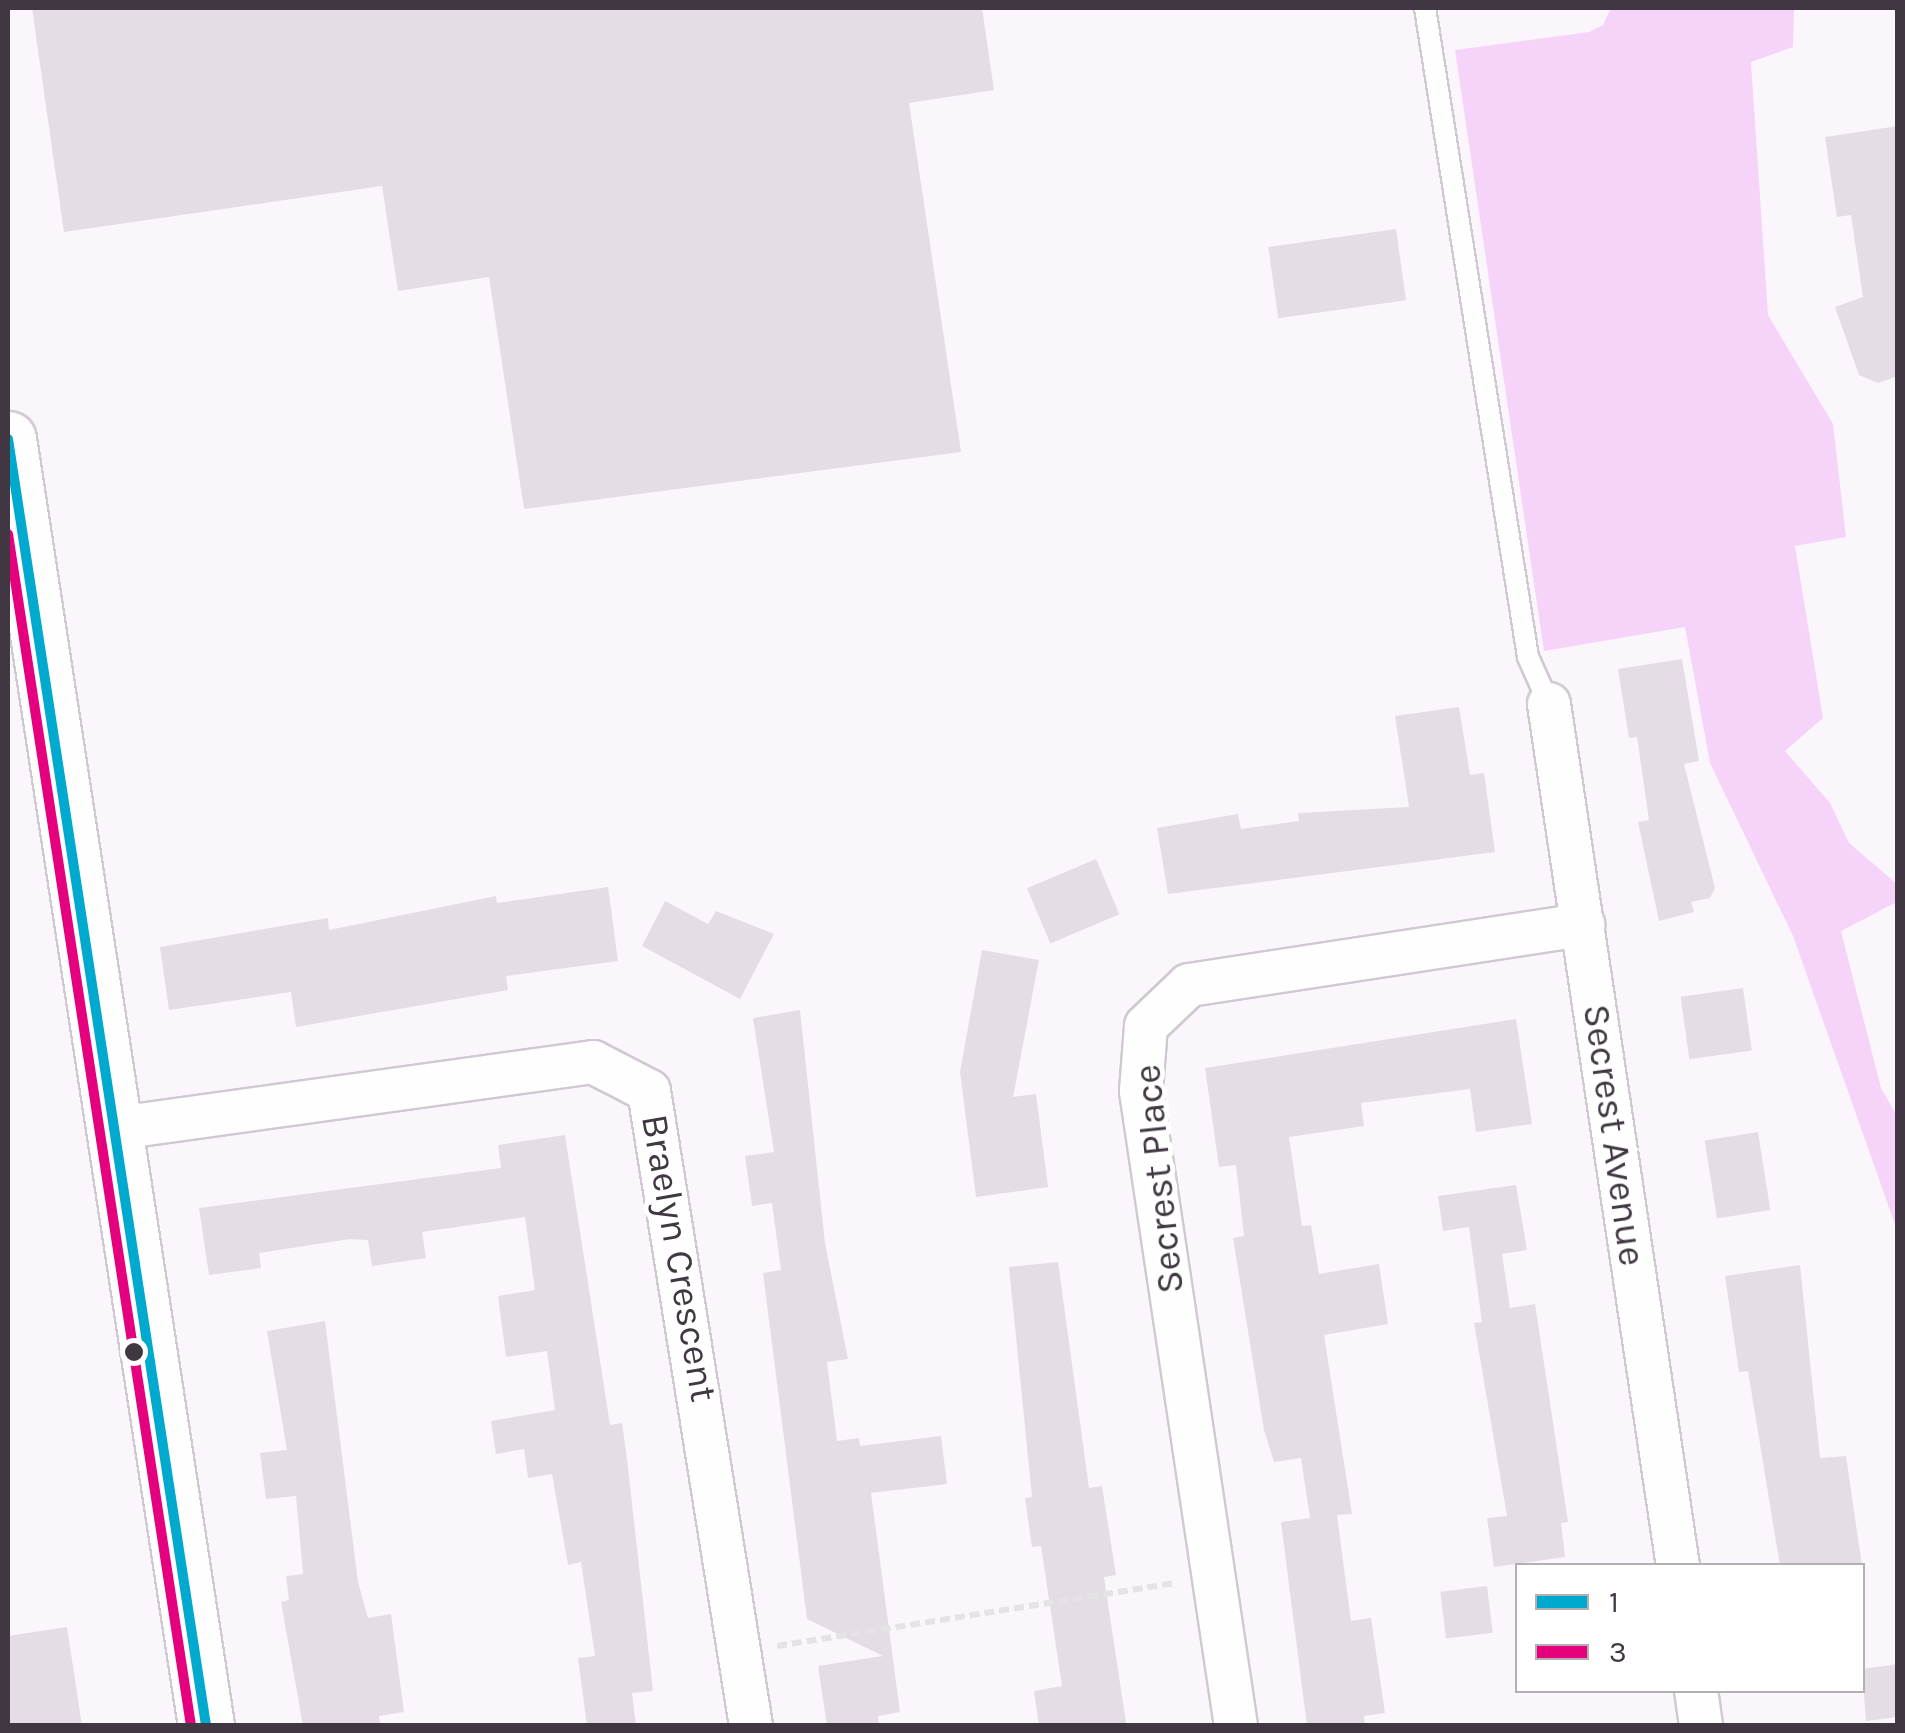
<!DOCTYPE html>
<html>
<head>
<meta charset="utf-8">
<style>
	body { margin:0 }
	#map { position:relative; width:1905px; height:1733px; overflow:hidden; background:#fbf6fc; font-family:Karla,sans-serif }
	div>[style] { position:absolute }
	.green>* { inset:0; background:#f6d4fa }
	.building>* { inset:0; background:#e4dde5; transform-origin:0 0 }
	.path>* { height:6px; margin-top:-3px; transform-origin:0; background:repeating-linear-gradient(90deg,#e5e3e5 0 10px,transparent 0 15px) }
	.roads { filter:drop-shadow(2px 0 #d0c9d1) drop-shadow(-2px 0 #d0c9d1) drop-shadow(0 2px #d0c9d1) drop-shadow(0 -2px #d0c9d1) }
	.lane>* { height:20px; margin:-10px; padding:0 10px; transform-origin:10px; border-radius:10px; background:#fefeff }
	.street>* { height:42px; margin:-21px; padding:0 21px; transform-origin:21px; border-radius:21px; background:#fefeff }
	.secondary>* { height:55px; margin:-27.5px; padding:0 27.5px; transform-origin:27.5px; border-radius:27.5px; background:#fefeff }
	.bus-1>* { height:10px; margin:-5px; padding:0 5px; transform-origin:5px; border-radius:5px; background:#00a9ce }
	.bus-2>* { height:10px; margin:-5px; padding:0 5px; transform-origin:5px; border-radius:5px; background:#e5007d }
	.dots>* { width:28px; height:28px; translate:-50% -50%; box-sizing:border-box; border:5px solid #fff; border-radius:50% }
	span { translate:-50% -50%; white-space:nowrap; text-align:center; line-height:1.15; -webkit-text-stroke:10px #fff; paint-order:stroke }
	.street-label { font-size:38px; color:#413742 }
	.frame { position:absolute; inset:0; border:10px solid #413742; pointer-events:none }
	.legend { position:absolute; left:1515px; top:1563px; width:350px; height:130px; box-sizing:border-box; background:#fff; border:2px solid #b3afb3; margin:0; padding:12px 18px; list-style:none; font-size:30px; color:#413742 }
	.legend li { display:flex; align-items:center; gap:20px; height:50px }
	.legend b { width:50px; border:2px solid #b3afb3 }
</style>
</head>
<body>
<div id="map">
	<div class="green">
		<div style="clip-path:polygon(1611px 8px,1794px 8px,1793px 47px,1751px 62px,1768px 315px,1833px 424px,1846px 537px,1795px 546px,1823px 718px,1785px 751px,1830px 803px,1849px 843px,1897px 884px,1897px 902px,1841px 931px,1881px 1088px,1897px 1116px,1897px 1230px,1793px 936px,1710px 763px,1685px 627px,1544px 651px,1455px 50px,1589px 32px,1603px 25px)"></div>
	</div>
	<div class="building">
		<div style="clip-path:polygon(32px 8px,982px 8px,994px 90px,909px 103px,961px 452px,524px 509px,489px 277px,398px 291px,382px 186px,64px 232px)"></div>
		<div style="clip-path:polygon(1898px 126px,1898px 376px,1878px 383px,1859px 375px,1835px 307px,1863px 297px,1851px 215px,1837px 217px,1825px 137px)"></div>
		<div style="left:1396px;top:229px;width:72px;height:129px;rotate:82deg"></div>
		<div style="clip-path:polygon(1682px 659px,1699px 761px,1684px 764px,1715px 888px,1710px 898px,1691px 902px,1694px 912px,1659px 921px,1638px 822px,1649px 820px,1637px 737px,1629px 738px,1618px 669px)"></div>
		<div style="clip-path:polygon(1459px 707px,1470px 775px,1484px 773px,1495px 852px,1168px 894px,1157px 828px,1238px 814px,1241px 829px,1299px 821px,1298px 813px,1409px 807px,1395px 716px)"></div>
		<div style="left:1096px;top:859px;width:60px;height:75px;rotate:67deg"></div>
		<div style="clip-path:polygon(608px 887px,618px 961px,506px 976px,508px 990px,296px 1027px,291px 992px,169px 1010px,160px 947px,328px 918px,329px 930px,496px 896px,497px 903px)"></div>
		<div style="clip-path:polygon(665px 901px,708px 924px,716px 911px,774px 934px,740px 999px,642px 946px)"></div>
		<div style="clip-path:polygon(982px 950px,1039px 960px,1013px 1097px,1036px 1094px,1048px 1187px,976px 1197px,960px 1072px)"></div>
		<div style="left:1743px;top:988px;width:63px;height:63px;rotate:82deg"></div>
		<div style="clip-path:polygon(800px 1010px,825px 1243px,848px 1359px,827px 1362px,837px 1441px,859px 1438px,860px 1446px,941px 1436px,947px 1484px,871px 1493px,900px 1712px,878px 1716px,879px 1726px,827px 1726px,818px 1666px,883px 1656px,807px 1619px,763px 1273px,781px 1270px,772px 1203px,752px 1206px,745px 1156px,774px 1152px,753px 1018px)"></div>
		<div style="clip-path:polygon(1516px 1019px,1532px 1124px,1476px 1132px,1470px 1089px,1361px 1103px,1364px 1126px,1289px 1137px,1302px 1226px,1311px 1225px,1319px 1274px,1379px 1264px,1388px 1324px,1324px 1335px,1352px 1514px,1337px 1515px,1351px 1621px,1371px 1618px,1385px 1713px,1364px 1716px,1365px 1726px,1307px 1726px,1281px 1522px,1310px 1518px,1301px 1458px,1274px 1462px,1264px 1430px,1233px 1238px,1244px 1236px,1236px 1165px,1219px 1167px,1205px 1068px)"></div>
		<div style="left:1758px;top:1132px;width:79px;height:54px;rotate:81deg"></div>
		<div style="clip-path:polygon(565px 1135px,610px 1425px,622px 1423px,627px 1459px,653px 1691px,632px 1693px,636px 1726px,587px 1726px,578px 1658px,595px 1656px,581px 1562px,568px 1565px,552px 1474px,528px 1478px,524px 1449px,496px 1454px,491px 1421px,555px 1410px,547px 1351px,506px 1357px,498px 1296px,535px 1290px,525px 1217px,422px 1232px,426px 1258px,372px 1266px,368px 1240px,350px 1239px,259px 1253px,261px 1268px,209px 1275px,199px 1208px,501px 1168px,498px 1145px)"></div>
		<div style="clip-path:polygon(1516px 1185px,1527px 1250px,1502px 1254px,1510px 1308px,1535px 1304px,1568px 1522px,1561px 1523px,1565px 1557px,1494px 1567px,1487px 1518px,1507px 1516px,1474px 1323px,1482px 1322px,1469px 1227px,1443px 1231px,1438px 1196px)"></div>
		<div style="clip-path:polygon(1058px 1262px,1089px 1488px,1102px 1486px,1116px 1575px,1104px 1577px,1126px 1723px,1109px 1726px,1039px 1726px,1034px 1691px,1062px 1686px,1041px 1546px,1032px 1547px,1025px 1498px,1032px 1497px,1009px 1267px)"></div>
		<div style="clip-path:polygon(1800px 1265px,1820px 1458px,1846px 1456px,1862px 1566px,1780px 1566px,1748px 1371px,1739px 1372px,1725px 1276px)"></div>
		<div style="clip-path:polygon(325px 1321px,358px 1582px,368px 1618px,391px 1614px,404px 1712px,379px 1716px,381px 1726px,303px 1726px,281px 1602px,289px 1600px,286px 1576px,303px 1574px,296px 1496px,266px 1499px,260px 1453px,287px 1450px,267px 1331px)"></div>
		<div style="left:1487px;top:1586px;width:47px;height:47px;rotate:83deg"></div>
		<div style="clip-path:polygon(67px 1627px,82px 1726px,8px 1726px,8px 1636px)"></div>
		<div style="clip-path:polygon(1898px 1664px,1898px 1717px,1866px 1721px,1862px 1669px)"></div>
	</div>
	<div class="path">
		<div style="left:777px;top:1646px;width:403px;rotate:-9deg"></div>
	</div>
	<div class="roads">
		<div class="lane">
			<div style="left:1425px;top:8px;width:657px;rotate:80.98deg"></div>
			<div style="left:1528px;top:657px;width:51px;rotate:65.9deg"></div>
		</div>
		<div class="street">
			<div style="left:1549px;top:704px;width:872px;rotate:81.49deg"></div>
			<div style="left:118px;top:1128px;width:480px;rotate:-7.9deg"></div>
			<div style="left:593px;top:1062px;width:63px;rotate:27.4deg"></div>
			<div style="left:649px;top:1091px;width:643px;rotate:80.87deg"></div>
			<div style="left:1696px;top:1690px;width:36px;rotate:82deg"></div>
			<div style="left:1236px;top:1726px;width:642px;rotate:-98.51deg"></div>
			<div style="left:1141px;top:1091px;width:65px;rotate:-85.6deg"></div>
			<div style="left:1146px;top:1026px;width:59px;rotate:-43.6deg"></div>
			<div style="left:1189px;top:985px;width:399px;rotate:-8.7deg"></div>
		</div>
		<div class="secondary">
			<div style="left:8px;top:439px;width:1302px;rotate:81.25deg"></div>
		</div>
	</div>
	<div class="bus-1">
		<div style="left:8px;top:439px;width:1302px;rotate:81.25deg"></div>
	</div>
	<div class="bus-2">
		<div style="left:8px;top:534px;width:1206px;rotate:81.27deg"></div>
	</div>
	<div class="dots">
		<div style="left:134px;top:1352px;background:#413742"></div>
	</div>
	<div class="street-label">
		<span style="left:1614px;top:1135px;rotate:82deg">Secrest Avenue</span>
		<span style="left:1159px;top:1179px;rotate:-96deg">Secrest Place</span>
		<span style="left:679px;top:1258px;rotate:80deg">Braelyn Crescent</span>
	</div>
	<div class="frame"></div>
	<ul class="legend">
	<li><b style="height:12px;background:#00a9ce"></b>1</li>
	<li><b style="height:12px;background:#e5007d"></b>3</li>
	</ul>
</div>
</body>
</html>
